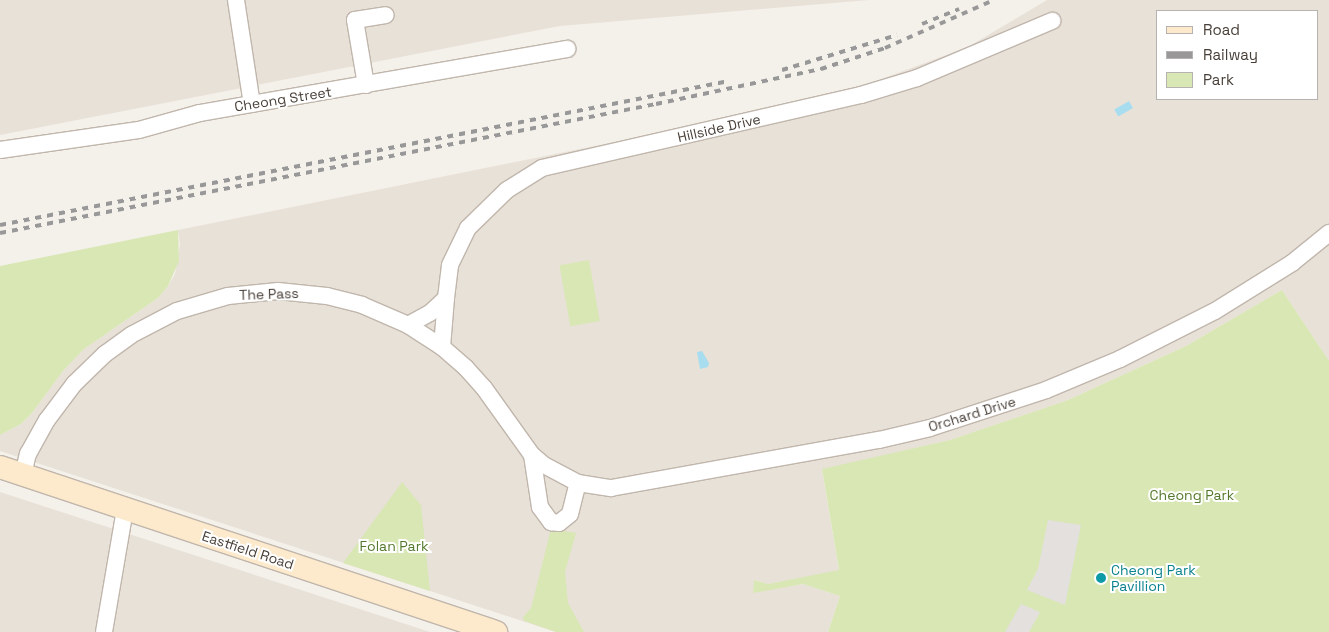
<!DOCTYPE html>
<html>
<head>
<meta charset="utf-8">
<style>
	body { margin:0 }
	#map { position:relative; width:1329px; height:632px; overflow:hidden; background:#f4f0ea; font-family:"Space Grotesk",sans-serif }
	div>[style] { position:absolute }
	.residential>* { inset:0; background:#e8e1d8 }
	.green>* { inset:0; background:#d8e7b4; transform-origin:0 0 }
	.parking>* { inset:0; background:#e3e0de }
	.water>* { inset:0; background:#a8ddef; transform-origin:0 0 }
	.roads { filter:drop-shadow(1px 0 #c0b6ac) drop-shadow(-1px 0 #c0b6ac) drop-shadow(0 1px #c0b6ac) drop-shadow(0 -1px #c0b6ac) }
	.street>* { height:16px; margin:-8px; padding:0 8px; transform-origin:8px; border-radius:8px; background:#fff }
	.secondary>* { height:22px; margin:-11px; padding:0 11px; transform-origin:11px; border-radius:11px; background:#fde9cb }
	.rail>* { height:4px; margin-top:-2px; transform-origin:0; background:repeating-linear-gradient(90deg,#989898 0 6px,transparent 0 12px) }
	.dots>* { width:14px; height:14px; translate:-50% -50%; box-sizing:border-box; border:2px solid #fff; border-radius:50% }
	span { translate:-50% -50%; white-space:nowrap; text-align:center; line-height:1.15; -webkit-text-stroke:4px #fff; paint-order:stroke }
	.street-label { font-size:14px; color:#483f38 }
	.park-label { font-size:14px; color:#55792c }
	.culture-label { font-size:14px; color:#0d838f }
	.left { translate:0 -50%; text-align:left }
	.legend { position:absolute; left:1156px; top:10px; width:162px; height:90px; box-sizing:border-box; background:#fff; border:1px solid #b6b2af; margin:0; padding:6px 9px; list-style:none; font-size:15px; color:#483f38 }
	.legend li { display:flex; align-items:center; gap:10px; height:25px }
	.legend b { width:25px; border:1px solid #b6b2af }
</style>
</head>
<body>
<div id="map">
	<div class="residential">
		<div style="clip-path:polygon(0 0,869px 0,560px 26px,0 135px)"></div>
		<div style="clip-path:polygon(evenodd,1047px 0,1329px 0,1329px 361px,1282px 290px,1186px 346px,1068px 400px,950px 440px,822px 470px,839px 571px,768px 584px,755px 580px,753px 592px,803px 584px,840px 596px,828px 632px,556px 632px,0 451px,0 435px,21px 424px,32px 413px,63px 371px,84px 349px,158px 298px,168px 286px,175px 274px,180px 245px,178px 230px,674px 130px,852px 90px,968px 47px,1047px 0,1158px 11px,1318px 11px,1318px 99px,1158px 99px,1158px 11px)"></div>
		<div style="clip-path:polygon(0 492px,375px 614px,430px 632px,0 632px)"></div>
	</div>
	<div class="green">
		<div style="clip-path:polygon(178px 230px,179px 261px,168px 286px,158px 298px,84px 349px,63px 371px,32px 413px,21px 424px,0 435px,0 266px)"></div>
		<div style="left:589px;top:260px;width:62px;height:30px;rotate:80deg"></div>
		<div style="clip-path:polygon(1282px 290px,1329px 361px,1329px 632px,828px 632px,840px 596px,803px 584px,753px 593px,754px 580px,768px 584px,839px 570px,822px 469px,950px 440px,1068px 400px,1186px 346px)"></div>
		<div style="clip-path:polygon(402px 482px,421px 505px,430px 591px,343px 563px)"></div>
		<div style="clip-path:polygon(551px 529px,576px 533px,565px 572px,568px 603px,584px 632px,556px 632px,524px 621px,523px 617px,531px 608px)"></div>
	</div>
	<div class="parking">
		<div style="clip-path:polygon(1048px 520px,1081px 525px,1065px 605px,1027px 590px,1038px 569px)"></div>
		<div style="clip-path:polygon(1021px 604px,1040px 612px,1029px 632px,1005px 632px)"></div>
	</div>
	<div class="water">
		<div style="left:1129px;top:101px;width:8px;height:17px;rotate:60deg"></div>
		<div style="clip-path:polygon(702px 351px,709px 363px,708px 367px,700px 369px,697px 352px)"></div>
	</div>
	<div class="roads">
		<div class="street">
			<div style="left:236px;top:0;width:105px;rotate:81.3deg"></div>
			<div style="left:366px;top:85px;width:66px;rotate:-99.6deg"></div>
			<div style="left:355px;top:20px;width:31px;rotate:-9deg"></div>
			<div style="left:0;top:150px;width:140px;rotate:-8.2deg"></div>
			<div style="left:139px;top:130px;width:63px;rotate:-15.6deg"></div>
			<div style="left:200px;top:113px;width:373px;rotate:-9.9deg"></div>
			<div style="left:408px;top:325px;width:25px;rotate:-29deg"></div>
			<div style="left:430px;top:313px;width:22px;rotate:-43deg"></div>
			<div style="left:446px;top:298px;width:33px;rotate:-83deg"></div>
			<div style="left:450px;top:265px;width:41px;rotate:-64.1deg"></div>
			<div style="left:468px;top:228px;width:54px;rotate:-44.3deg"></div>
			<div style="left:507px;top:190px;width:41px;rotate:-32.2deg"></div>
			<div style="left:542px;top:168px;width:327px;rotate:-12.9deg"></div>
			<div style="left:861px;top:95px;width:59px;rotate:-16.9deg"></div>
			<div style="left:917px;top:78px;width:147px;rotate:-22.9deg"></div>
			<div style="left:442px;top:347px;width:49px;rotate:-85.3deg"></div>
			<div style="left:532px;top:455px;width:53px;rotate:81.3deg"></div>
			<div style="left:540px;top:507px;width:19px;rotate:54deg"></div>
			<div style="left:551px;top:522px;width:8px;rotate:7deg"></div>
			<div style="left:559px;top:523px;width:14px;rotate:-39deg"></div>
			<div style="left:570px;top:514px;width:32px;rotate:-76deg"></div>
			<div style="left:23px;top:475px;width:22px;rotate:-77deg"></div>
			<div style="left:28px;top:454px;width:39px;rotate:-61deg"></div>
			<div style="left:47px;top:420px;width:45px;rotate:-53.1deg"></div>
			<div style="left:74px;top:384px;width:43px;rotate:-44.1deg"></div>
			<div style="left:105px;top:354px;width:32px;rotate:-36deg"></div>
			<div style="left:131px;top:335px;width:52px;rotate:-27.6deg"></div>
			<div style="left:177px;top:311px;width:53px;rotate:-16.4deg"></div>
			<div style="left:228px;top:296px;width:50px;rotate:-5.7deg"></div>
			<div style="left:278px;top:291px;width:49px;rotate:5.8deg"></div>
			<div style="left:327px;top:296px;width:36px;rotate:14deg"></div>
			<div style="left:362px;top:305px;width:50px;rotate:23.5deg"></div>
			<div style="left:408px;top:325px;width:40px;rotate:32.9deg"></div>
			<div style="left:442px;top:347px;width:32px;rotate:41deg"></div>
			<div style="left:466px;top:368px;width:27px;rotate:48deg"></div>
			<div style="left:484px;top:388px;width:82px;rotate:54.4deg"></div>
			<div style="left:532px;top:455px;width:16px;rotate:40deg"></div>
			<div style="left:544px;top:465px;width:38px;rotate:28deg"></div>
			<div style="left:578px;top:483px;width:33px;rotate:9deg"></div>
			<div style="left:611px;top:488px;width:272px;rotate:-10.2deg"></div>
			<div style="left:879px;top:440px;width:52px;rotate:-13.2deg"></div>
			<div style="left:930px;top:428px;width:122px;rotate:-18.1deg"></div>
			<div style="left:1046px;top:390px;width:80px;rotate:-22.7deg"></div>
			<div style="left:1120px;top:359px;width:106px;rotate:-26.8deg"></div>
			<div style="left:1215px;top:311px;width:91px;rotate:-31.9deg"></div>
			<div style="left:1292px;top:263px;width:48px;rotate:-39deg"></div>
			<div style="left:104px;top:632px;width:125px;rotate:-80.3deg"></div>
		</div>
		<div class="secondary">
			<div style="left:0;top:467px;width:523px;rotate:18.4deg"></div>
		</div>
	</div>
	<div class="rail">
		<div style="left:922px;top:24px;width:40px;rotate:-22deg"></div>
		<div style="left:782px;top:70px;width:120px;rotate:-16.9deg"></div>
		<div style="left:0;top:225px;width:743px;rotate:-11.17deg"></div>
		<div style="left:0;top:233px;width:669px;rotate:-11.13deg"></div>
		<div style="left:656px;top:104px;width:169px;rotate:-12deg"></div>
		<div style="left:821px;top:69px;width:67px;rotate:-18.2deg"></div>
		<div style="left:885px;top:48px;width:119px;rotate:-23.8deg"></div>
	</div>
	<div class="dots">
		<div style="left:1101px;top:578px;background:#0f9aa8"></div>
	</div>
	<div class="street-label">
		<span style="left:283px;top:99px;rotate:-9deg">Cheong Street</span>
		<span style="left:719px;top:128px;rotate:-13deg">Hillside Drive</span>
		<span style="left:269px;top:294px;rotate:-2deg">The Pass</span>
		<span style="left:972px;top:414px;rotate:-17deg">Orchard Drive</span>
		<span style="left:248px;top:550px;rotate:18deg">Eastfield Road</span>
	</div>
	<div class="park-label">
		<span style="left:1192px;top:495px">Cheong Park</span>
		<span style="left:394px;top:546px">Folan Park</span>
	</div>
	<div class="culture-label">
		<span class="left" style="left:1111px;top:578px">Cheong Park<br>Pavillion</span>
	</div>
	<ul class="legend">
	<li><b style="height:6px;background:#fde9cb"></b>Road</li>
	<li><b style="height:6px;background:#989898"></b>Railway</li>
	<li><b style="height:14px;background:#d8e7b4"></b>Park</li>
	</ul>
</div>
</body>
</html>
